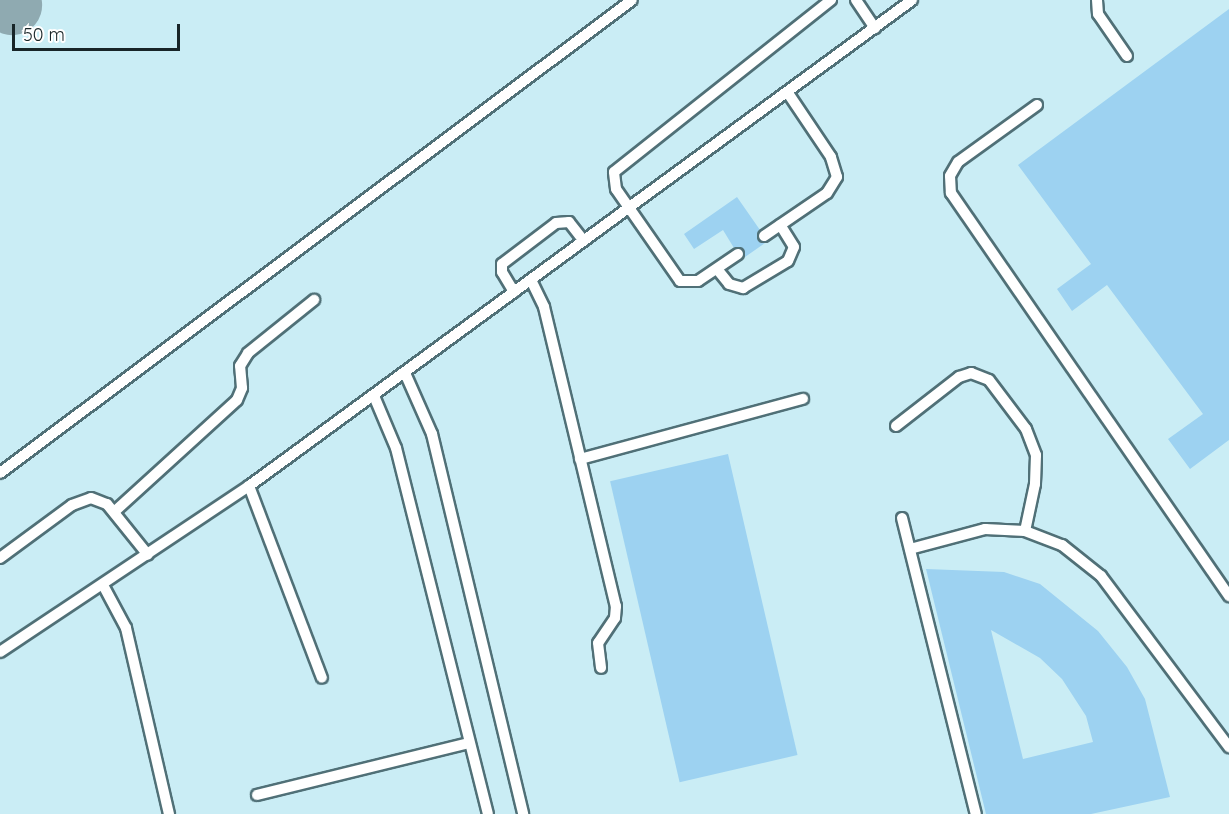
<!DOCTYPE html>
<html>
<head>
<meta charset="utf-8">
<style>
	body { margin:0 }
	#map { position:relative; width:1229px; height:814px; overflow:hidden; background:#caedf5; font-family:Quicksand,sans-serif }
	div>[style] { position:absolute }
	.taxiway>* { height:60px; margin:-30px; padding:0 30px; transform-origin:30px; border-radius:30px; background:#8faab1 }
	.building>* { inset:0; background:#9dd2f1; transform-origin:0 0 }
	.roads { filter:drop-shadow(2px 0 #507077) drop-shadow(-2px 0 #507077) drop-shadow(0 2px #507077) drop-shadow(0 -2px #507077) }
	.lane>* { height:10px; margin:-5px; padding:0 5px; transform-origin:5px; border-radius:5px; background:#fff }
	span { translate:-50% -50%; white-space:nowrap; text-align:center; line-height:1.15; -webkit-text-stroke:4.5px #fff; paint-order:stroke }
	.scale { position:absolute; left:12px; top:24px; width:168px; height:27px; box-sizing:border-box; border:3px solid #182528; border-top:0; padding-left:8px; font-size:18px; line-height:21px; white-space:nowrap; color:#182528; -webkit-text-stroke:4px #fff; paint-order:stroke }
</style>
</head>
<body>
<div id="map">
	<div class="taxiway">
		<div style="left:6px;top:0;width:8px;rotate:40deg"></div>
	</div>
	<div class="building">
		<div style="clip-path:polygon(1229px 9px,1229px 440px,1190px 469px,1168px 439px,1203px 414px,1107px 285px,1072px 311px,1057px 289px,1091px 264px,1018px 165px)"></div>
		<div style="clip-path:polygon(737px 197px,760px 230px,758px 240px,765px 243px,745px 257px,744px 249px,734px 248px,723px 230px,694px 249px,684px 234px)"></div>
		<div style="left:728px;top:454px;width:309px;height:121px;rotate:77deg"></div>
		<div style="clip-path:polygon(evenodd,926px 569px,1004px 572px,1040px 584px,1098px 631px,1127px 667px,1145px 699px,1170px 797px,1091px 814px,986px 814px,926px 569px,991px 630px,1040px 658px,1062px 679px,1086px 716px,1093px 742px,1023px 759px,991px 630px)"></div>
	</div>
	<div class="roads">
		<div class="lane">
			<div style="left:856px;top:0;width:34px;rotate:56deg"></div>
			<div style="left:1097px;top:0;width:14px;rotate:86deg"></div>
			<div style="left:1098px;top:14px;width:51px;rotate:55.4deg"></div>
			<div style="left:1037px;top:105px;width:97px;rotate:144.2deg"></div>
			<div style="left:958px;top:162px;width:16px;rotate:120deg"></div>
			<div style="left:950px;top:176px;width:17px;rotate:87deg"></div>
			<div style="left:951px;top:193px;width:490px;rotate:55.4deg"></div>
			<div style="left:764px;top:236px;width:76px;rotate:-34.3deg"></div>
			<div style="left:827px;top:193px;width:19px;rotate:-58deg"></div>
			<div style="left:837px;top:177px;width:21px;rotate:-107deg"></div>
			<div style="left:831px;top:157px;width:77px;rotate:-123.9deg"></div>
			<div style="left:738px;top:254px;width:48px;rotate:146deg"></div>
			<div style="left:698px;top:281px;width:18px;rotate:180deg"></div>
			<div style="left:680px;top:281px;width:112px;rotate:-124.8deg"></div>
			<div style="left:616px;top:189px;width:17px;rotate:-97deg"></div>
			<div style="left:614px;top:172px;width:277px;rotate:-38.4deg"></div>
			<div style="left:717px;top:269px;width:19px;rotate:51deg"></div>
			<div style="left:729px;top:284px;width:15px;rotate:16deg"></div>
			<div style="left:743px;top:288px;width:52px;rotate:-31deg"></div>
			<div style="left:788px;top:261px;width:15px;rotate:-67deg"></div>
			<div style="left:794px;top:247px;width:26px;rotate:-122deg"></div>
			<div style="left:531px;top:280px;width:30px;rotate:64deg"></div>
			<div style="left:544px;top:307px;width:308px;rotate:76.5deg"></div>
			<div style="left:616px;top:606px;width:12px;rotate:95deg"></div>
			<div style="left:615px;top:618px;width:30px;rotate:124deg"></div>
			<div style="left:598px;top:643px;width:25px;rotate:83deg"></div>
			<div style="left:514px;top:292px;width:23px;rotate:-121deg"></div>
			<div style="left:502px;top:272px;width:8px;rotate:-90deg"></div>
			<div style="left:502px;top:264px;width:68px;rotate:-37.2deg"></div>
			<div style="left:556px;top:223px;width:13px;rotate:-4deg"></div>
			<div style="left:569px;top:222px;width:24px;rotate:52deg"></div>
			<div style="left:405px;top:373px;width:67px;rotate:66.1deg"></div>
			<div style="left:432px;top:434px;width:391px;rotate:76.5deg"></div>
			<div style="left:374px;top:396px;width:56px;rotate:67.1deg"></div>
			<div style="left:396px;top:448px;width:377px;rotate:75.9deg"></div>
			<div style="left:896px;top:426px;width:80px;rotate:-37.9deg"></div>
			<div style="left:959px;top:377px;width:13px;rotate:-18deg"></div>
			<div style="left:971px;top:373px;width:19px;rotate:21deg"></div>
			<div style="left:989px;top:380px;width:61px;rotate:52.9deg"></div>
			<div style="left:1026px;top:429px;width:28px;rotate:69deg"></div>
			<div style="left:1036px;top:455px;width:29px;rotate:92deg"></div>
			<div style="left:1035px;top:484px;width:48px;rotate:102deg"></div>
			<div style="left:580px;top:459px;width:231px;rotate:-15.1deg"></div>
			<div style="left:0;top:473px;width:789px;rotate:-36.81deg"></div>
			<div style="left:249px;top:486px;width:205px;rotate:69.2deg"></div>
			<div style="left:114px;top:512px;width:166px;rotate:-42.3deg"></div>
			<div style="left:237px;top:400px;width:13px;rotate:-67deg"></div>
			<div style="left:242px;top:388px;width:22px;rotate:-95deg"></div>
			<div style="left:240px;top:366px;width:15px;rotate:-58deg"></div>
			<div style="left:248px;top:353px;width:85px;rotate:-38.8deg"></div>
			<div style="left:902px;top:518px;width:305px;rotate:76deg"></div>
			<div style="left:910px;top:549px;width:78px;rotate:-14.9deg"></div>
			<div style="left:985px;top:529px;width:40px;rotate:2.9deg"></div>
			<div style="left:1025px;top:531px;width:40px;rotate:21deg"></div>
			<div style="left:1062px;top:545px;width:50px;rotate:38.5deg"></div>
			<div style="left:1101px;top:576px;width:214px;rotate:53.2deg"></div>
			<div style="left:0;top:558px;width:89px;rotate:-36.4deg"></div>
			<div style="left:72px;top:505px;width:20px;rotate:-20deg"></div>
			<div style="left:91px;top:498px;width:17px;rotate:21deg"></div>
			<div style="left:107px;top:504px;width:65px;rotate:51.2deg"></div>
			<div style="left:103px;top:585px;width:49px;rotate:61.9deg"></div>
			<div style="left:126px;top:628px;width:191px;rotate:77deg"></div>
			<div style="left:0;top:652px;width:299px;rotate:-33.7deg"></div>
			<div style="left:249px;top:486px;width:822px;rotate:-36.24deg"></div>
			<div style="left:257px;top:795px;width:218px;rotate:-13.8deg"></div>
		</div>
	</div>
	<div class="scale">50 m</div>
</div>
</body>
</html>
